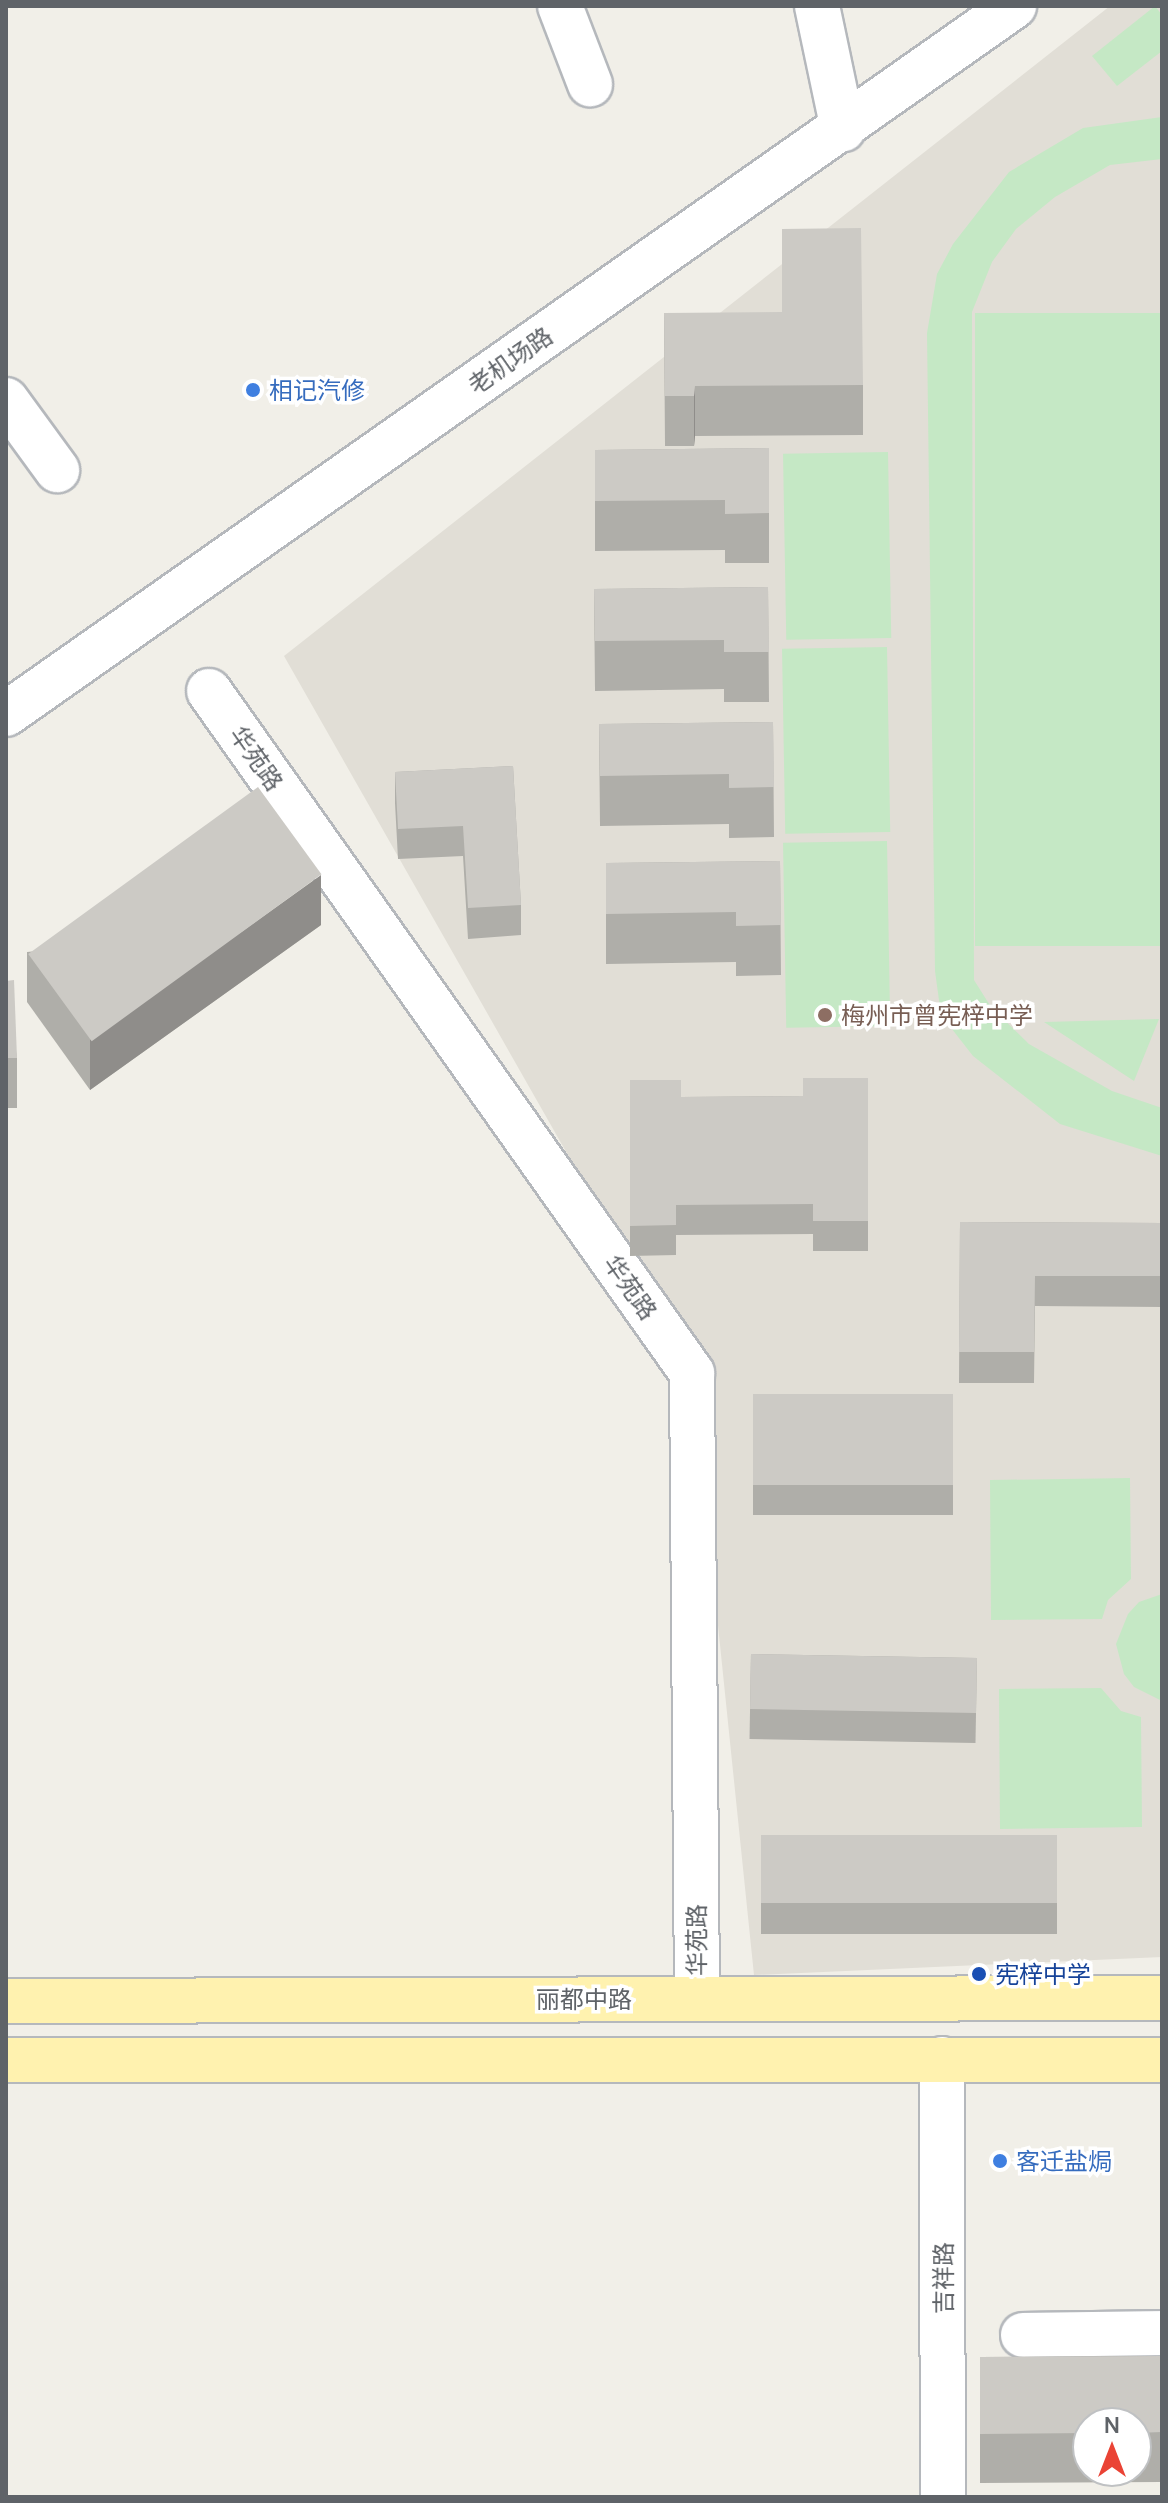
<!DOCTYPE html>
<html>
<head>
<meta charset="utf-8">
<style>
	body { margin:0 }
	#map { position:relative; width:1168px; height:2503px; overflow:hidden; background:#f1efe8; font-family:Manrope,"Noto Sans SC",sans-serif }
	div>[style] { position:absolute }
	.education>* { inset:0; background:#e1ded6 }
	.green>* { inset:0; background:#c5e8c5; transform-origin:0 0 }
	.roads { filter:drop-shadow(2px 0 #b5b8bc) drop-shadow(-2px 0 #b5b8bc) drop-shadow(0 2px #b5b8bc) drop-shadow(0 -2px #b5b8bc) }
	.minor>* { height:44px; margin:-22px; padding:0 22px; transform-origin:22px; border-radius:22px; background:#fff }
	.tertiary>* { height:44px; margin:-22px; padding:0 22px; transform-origin:22px; border-radius:22px; background:#fff }
	.primary>* { height:44px; margin:-22px; padding:0 22px; transform-origin:22px; border-radius:22px; background:#fff2af }
	.wall>* { inset:0; background:#afaea9; transform-origin:0 0 }
	.shaded-wall>* { inset:0; background:#8f8d8a }
	.building>* { inset:0; background:#cccac5; transform-origin:0 0 }
	.dots>* { width:22px; height:22px; translate:-50% -50%; box-sizing:border-box; border:4px solid #fff; border-radius:50% }
	span { translate:-50% -50%; white-space:nowrap; text-align:center; line-height:1.15; -webkit-text-stroke:7px #fff; paint-order:stroke }
	.street-label { font-size:24px; color:#5f6368 }
	.shop-label { font-size:24px; color:#366cbe }
	.left { translate:0 -50%; text-align:left }
	.education-label { font-size:24px; color:#785e54 }
	.transit-label { font-size:24px; color:#164399 }
	.frame { position:absolute; inset:0; border:8px solid #5f6368; pointer-events:none }
	.north { position:absolute; left:1072px; top:2407px; width:80px; height:80px; box-sizing:border-box; background:#fff; border:2px solid #bfc1c3; border-radius:50%; rotate:0deg; font-size:22px; font-weight:700; line-height:32px; text-align:center; color:#5f6368 }
	.north::after { content:''; display:block; margin:auto; width:28px; height:36px; background:#ea4335; clip-path:polygon(50% 0,100% 100%,50% 72%,0 100%) }
</style>
</head>
<body>
<div id="map">
	<div class="education">
		<div style="clip-path:polygon(1110px 6px,1162px 6px,1162px 1957px,754px 1975px,692px 1373px,284px 656px)"></div>
	</div>
	<div class="green">
		<div style="clip-path:polygon(1155px 6px,1162px 15px,1162px 51px,1117px 86px,1092px 56px)"></div>
		<div style="clip-path:polygon(1162px 117px,1162px 159px,1110px 165px,1055px 197px,1016px 229px,992px 262px,972px 312px,974px 980px,991px 1007px,1029px 1044px,1112px 1091px,1162px 1108px,1162px 1156px,1060px 1124px,973px 1056px,941px 1015px,935px 971px,927px 333px,937px 274px,953px 244px,1009px 172px,1083px 128px)"></div>
		<div style="left:1162px;top:313px;width:633px;height:187px;rotate:90deg"></div>
		<div style="left:888px;top:452px;width:186px;height:105px;rotate:89deg"></div>
		<div style="left:887px;top:647px;width:185px;height:105px;rotate:89deg"></div>
		<div style="left:887px;top:841px;width:185px;height:104px;rotate:89deg"></div>
		<div style="clip-path:polygon(1159px 1019px,1134px 1081px,1044px 1022px)"></div>
		<div style="clip-path:polygon(1130px 1478px,1131px 1579px,1108px 1600px,1102px 1619px,991px 1620px,990px 1480px)"></div>
		<div style="clip-path:polygon(1162px 1594px,1162px 1701px,1134px 1687px,1124px 1674px,1116px 1644px,1128px 1614px,1139px 1602px)"></div>
		<div style="clip-path:polygon(1101px 1688px,1121px 1711px,1141px 1717px,1142px 1827px,1000px 1829px,999px 1689px)"></div>
	</div>
	<div class="roads">
		<div class="minor">
			<div style="left:560px;top:6px;width:84px;rotate:69deg"></div>
			<div style="left:817px;top:6px;width:126px;rotate:78.1deg"></div>
			<div style="left:6px;top:400px;width:87px;rotate:53.9deg"></div>
			<div style="left:209px;top:691px;width:836px;rotate:54.69deg"></div>
			<div style="left:692px;top:1373px;width:625px;rotate:89.54deg"></div>
			<div style="left:1023px;top:2335px;width:139px;rotate:-0.8deg"></div>
		</div>
		<div class="tertiary">
			<div style="left:6px;top:714px;width:1232px;rotate:-35.08deg"></div>
			<div style="left:942px;top:2059px;width:438px;rotate:89.9deg"></div>
		</div>
		<div class="primary">
			<div style="left:6px;top:2001px;width:1156px;rotate:-0.15deg"></div>
			<div style="left:6px;top:2060px;width:1156px"></div>
		</div>
	</div>
	<div class="wall">
		<div style="clip-path:polygon(664px 313px,863px 385px,863px 435px,695px 436px,694px 446px,665px 446px)"></div>
		<div style="clip-path:polygon(769px 448px,769px 563px,725px 563px,725px 550px,595px 551px,595px 450px)"></div>
		<div style="clip-path:polygon(768px 587px,769px 702px,724px 702px,724px 689px,595px 691px,594px 589px)"></div>
		<div style="clip-path:polygon(773px 722px,774px 837px,729px 838px,729px 824px,600px 826px,599px 724px)"></div>
		<div style="clip-path:polygon(513px 766px,521px 905px,521px 935px,468px 939px,463px 856px,398px 859px,395px 803px,395px 772px)"></div>
		<div style="clip-path:polygon(780px 861px,781px 975px,736px 976px,736px 962px,606px 964px,606px 863px)"></div>
		<div style="clip-path:polygon(321px 925px,90px 1090px,27px 1002px,27px 952px)"></div>
		<div style="clip-path:polygon(6px 981px,17px 1058px,17px 1108px,6px 1108px)"></div>
		<div style="clip-path:polygon(868px 1078px,868px 1251px,813px 1251px,813px 1234px,676px 1235px,676px 1255px,630px 1256px,630px 1080px,681px 1097px,803px 1096px)"></div>
		<div style="clip-path:polygon(960px 1222px,1162px 1223px,1162px 1307px,1035px 1306px,1034px 1383px,959px 1383px)"></div>
		<div style="left:753px;top:1394px;width:200px;height:121px"></div>
		<div style="left:751px;top:1654px;width:226px;height:85px;rotate:1deg"></div>
		<div style="left:761px;top:1835px;width:296px;height:99px"></div>
		<div style="clip-path:polygon(evenodd,1162px 2356px,1162px 2482px,980px 2483px,980px 2357px,1162px 2356px,1088px 2423px,1136px 2423px,1136px 2471px,1088px 2471px,1088px 2423px)"></div>
	</div>
	<div class="shaded-wall">
		<div style="clip-path:polygon(695px 386px,695px 436px,694px 446px,694px 396px)"></div>
		<div style="clip-path:polygon(321px 875px,321px 925px,90px 1090px,90px 1040px)"></div>
	</div>
	<div class="building">
		<div style="clip-path:polygon(861px 228px,863px 385px,695px 386px,694px 396px,665px 396px,664px 313px,782px 312px,782px 229px)"></div>
		<div style="clip-path:polygon(769px 448px,769px 513px,725px 514px,725px 500px,595px 501px,595px 450px)"></div>
		<div style="clip-path:polygon(768px 587px,769px 652px,724px 652px,724px 640px,595px 641px,594px 589px)"></div>
		<div style="clip-path:polygon(773px 722px,774px 787px,729px 788px,729px 774px,600px 776px,599px 724px)"></div>
		<div style="clip-path:polygon(513px 766px,521px 905px,468px 908px,463px 826px,398px 829px,395px 772px)"></div>
		<div style="left:258px;top:787px;width:108px;height:284px;rotate:54deg"></div>
		<div style="clip-path:polygon(780px 861px,781px 925px,736px 926px,736px 912px,606px 914px,606px 863px)"></div>
		<div style="clip-path:polygon(14px 980px,17px 1058px,6px 1058px,6px 981px)"></div>
		<div style="clip-path:polygon(803px 1078px,868px 1078px,868px 1221px,813px 1221px,813px 1204px,676px 1205px,676px 1225px,630px 1226px,630px 1080px,681px 1080px,681px 1097px,803px 1096px)"></div>
		<div style="clip-path:polygon(960px 1222px,1162px 1223px,1162px 1276px,1035px 1276px,1034px 1352px,959px 1352px)"></div>
		<div style="left:753px;top:1394px;width:200px;height:91px"></div>
		<div style="left:751px;top:1654px;width:226px;height:55px;rotate:1deg"></div>
		<div style="left:761px;top:1835px;width:296px;height:68px"></div>
		<div style="clip-path:polygon(1162px 2356px,1162px 2432px,1136px 2433px,1136px 2423px,1088px 2423px,1088px 2433px,980px 2434px,980px 2357px)"></div>
	</div>
	<div class="dots">
		<div style="left:253px;top:390px;background:#3f7fe0"></div>
		<div style="left:825px;top:1015px;background:#8d6e63"></div>
		<div style="left:979px;top:1974px;background:#1a4fb4"></div>
		<div style="left:1000px;top:2161px;background:#3f7fe0"></div>
	</div>
	<div class="street-label">
		<span style="left:510px;top:360px;rotate:-35deg">老机场路</span>
		<span style="left:257px;top:758px;rotate:55deg">华苑路</span>
		<span style="left:631px;top:1287px;rotate:55deg">华苑路</span>
		<span style="left:696px;top:1940px;rotate:-90deg">华苑路</span>
		<span style="left:584px;top:1999px">丽都中路</span>
		<span style="left:943px;top:2278px;rotate:-90deg">吉祥路</span>
	</div>
	<div class="shop-label">
		<span class="left" style="left:269px;top:390px">相记汽修</span>
		<span class="left" style="left:1016px;top:2161px">客迁盐焗</span>
	</div>
	<div class="education-label">
		<span class="left" style="left:841px;top:1015px">梅州市曾宪梓中学</span>
	</div>
	<div class="transit-label">
		<span class="left" style="left:995px;top:1974px">宪梓中学</span>
	</div>
	<div class="frame"></div>
	<div class="north">N</div>
</div>
</body>
</html>
